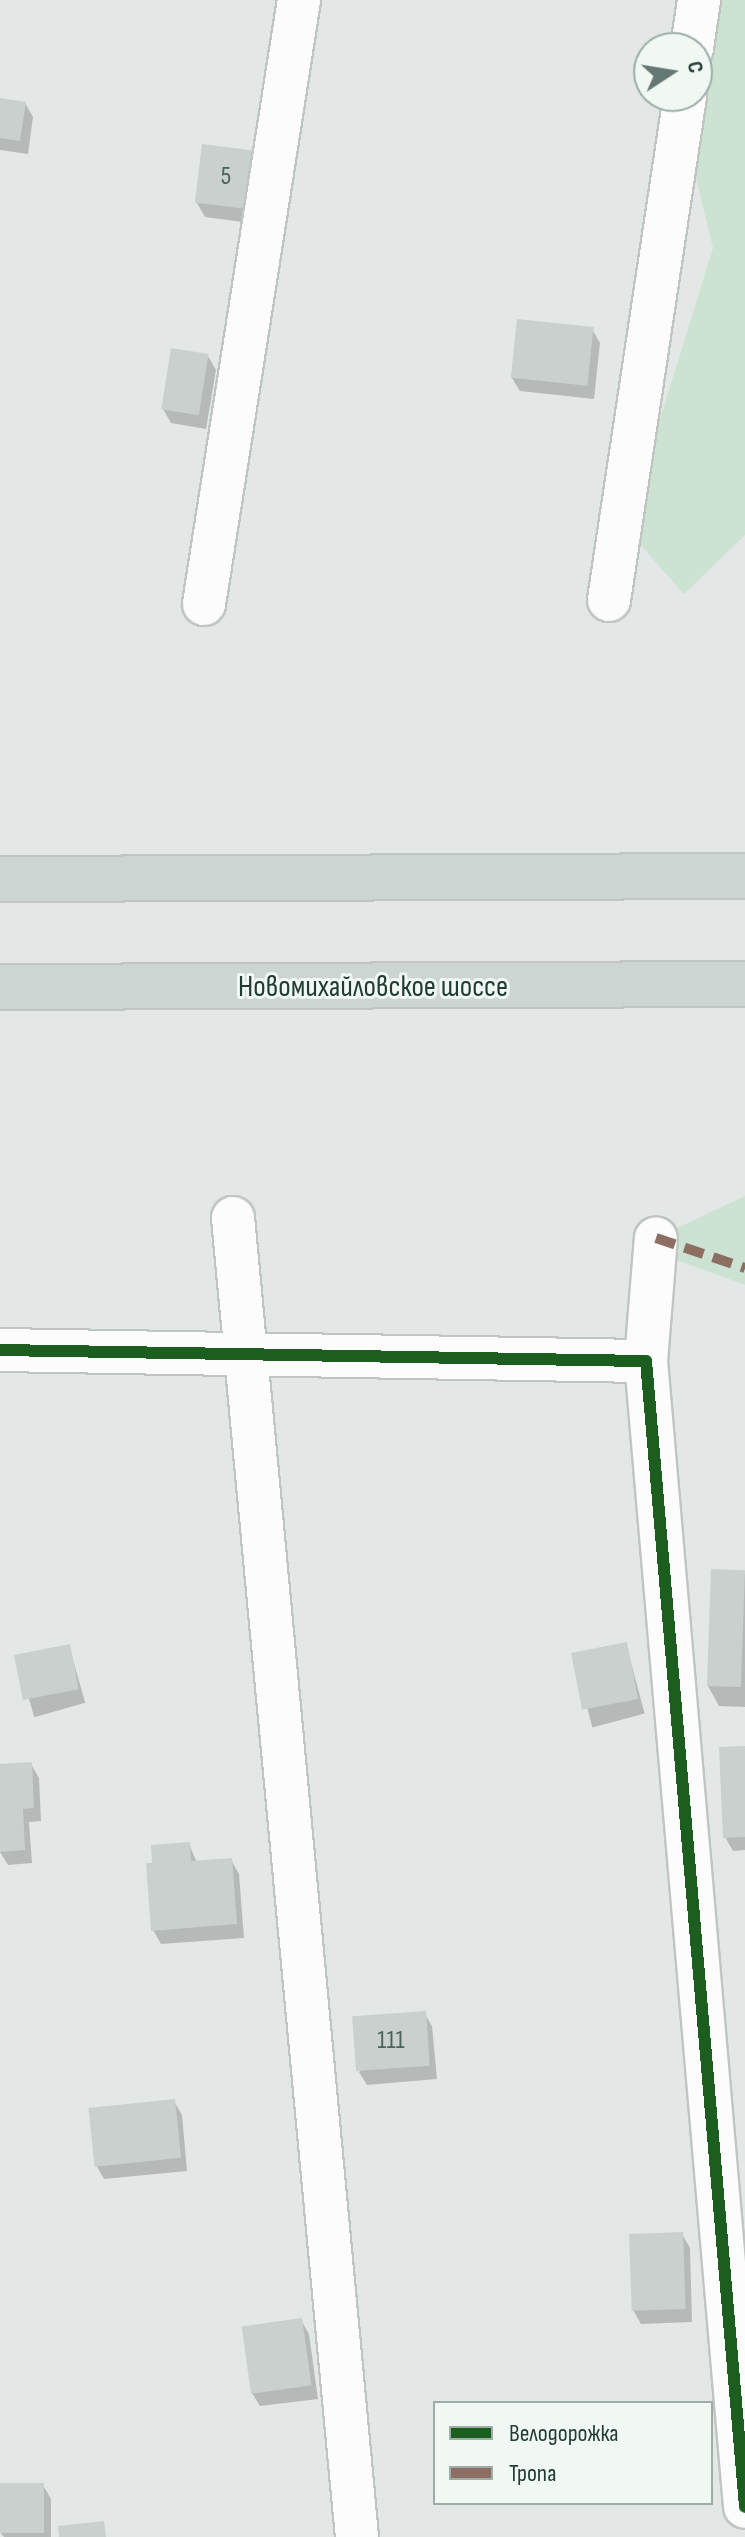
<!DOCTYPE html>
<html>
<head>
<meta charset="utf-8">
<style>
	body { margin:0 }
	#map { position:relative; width:745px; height:2537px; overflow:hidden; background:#e3e8e6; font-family:"Sofia Sans Condensed",sans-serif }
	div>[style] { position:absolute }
	.green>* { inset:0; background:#cce2d3 }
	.shadow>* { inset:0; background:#0003; transform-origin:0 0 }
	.building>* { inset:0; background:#cad0cd; transform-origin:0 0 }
	.roads { filter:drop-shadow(2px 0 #c0c5c3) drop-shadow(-2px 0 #c0c5c3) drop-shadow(0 2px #c0c5c3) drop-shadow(0 -2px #c0c5c3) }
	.minor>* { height:42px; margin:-21px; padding:0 21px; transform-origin:21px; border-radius:21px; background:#fbfcfb }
	.major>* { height:44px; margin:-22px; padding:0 22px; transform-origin:22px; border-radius:22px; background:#cdd5d2 }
	.quiet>* { height:10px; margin-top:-5px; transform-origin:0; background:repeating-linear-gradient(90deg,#8d6e63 0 20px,transparent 0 30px) }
	.cycleway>* { height:12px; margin:-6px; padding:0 6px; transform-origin:6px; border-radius:6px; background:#1b5e20 }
	span { translate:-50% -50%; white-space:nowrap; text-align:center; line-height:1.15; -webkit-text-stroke:6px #f1f8f4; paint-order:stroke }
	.number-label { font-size:26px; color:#4c625c }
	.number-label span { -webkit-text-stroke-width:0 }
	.street-label { font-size:30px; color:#213c35 }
	.legend { position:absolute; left:433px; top:2401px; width:280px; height:104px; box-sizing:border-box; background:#f1f8f4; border:2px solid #9eada8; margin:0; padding:10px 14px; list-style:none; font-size:24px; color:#213c35 }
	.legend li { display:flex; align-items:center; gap:16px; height:40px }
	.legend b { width:40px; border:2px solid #9eada8 }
	.north { position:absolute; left:633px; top:32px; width:80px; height:80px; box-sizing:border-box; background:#f1f8f4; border:2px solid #9eada8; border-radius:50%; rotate:78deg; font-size:22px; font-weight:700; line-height:32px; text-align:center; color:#213c35 }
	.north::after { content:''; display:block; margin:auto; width:28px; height:36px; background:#657873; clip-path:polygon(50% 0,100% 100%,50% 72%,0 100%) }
</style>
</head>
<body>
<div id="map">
	<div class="green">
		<div style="clip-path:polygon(717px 0,745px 0,745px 535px,684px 594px,626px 529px,713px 248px,688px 145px)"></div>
		<div style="clip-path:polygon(745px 1196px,745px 1285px,655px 1252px,656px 1238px)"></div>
	</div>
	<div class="shadow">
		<div style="clip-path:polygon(0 100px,25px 103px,33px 117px,28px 154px,0 150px)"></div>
		<div style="clip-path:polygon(204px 146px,257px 224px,205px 217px,197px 203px)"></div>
		<div style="clip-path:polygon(592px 329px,600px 343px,594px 399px,520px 391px,512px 378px)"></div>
		<div style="clip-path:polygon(208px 356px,216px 370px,206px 429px,171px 423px,163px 409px)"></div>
		<div style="clip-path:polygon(745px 1572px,745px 1707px,719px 1706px,708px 1686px)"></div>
		<div style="left:626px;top:1644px;width:72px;height:54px;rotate:75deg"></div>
		<div style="left:69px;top:1646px;width:59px;height:53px;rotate:74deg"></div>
		<div style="clip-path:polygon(745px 1748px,745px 1850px,733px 1851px,725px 1837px)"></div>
		<div style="clip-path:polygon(31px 1764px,39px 1778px,41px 1821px,29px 1822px,32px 1863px,8px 1865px,0 1852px,0 1766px)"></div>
		<div style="clip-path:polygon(189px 1844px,197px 1863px,231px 1860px,239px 1874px,244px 1938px,161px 1944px,153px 1930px)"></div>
		<div style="clip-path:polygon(424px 2013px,432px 2026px,437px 2079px,367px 2085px,359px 2072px)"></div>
		<div style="clip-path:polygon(174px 2101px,182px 2115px,187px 2171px,104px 2179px,96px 2165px)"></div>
		<div style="clip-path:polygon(682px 2234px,690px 2248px,692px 2322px,641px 2324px,633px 2310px)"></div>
		<div style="clip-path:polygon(301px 2320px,309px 2334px,318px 2399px,260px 2406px,252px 2393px)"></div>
		<div style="clip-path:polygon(43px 2485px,51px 2499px,51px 2537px,4px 2537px,1px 2533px)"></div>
	</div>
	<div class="building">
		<div style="clip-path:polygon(0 98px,26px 102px,20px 141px,0 138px)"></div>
		<div style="left:202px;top:144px;width:55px;height:59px;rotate:7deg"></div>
		<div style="left:517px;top:319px;width:77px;height:59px;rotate:6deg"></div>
		<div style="left:171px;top:348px;width:38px;height:62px;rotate:9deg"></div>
		<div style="left:711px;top:1569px;width:34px;height:117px;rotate:2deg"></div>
		<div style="left:627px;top:1642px;width:58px;height:57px;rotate:79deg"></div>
		<div style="left:70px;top:1644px;width:46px;height:57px;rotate:79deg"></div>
		<div style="clip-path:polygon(745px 1746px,745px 1837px,723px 1838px,719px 1747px)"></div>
		<div style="clip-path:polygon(32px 1762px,34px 1808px,23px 1809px,25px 1850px,0 1852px,0 1764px)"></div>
		<div style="clip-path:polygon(190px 1842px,191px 1861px,232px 1858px,237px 1924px,151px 1931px,146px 1863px,152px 1863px,151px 1845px)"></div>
		<div style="left:426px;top:2011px;width:55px;height:74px;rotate:86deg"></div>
		<div style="left:175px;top:2099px;width:59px;height:87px;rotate:84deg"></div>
		<div style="left:683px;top:2232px;width:77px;height:54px;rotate:88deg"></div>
		<div style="left:302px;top:2318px;width:68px;height:61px;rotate:82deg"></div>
		<div style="left:44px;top:2483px;width:50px;height:44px;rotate:90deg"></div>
		<div style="clip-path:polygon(104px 2521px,106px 2537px,59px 2537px,58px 2526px)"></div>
	</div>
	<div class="roads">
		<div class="minor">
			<div style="left:692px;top:48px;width:49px;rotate:-81.7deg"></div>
			<div style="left:609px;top:600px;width:510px;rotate:-81.42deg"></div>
			<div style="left:204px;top:604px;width:611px;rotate:-81.06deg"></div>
			<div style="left:233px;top:1218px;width:1325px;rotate:84.63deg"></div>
			<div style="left:0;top:1350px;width:646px;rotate:0.98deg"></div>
			<div style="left:646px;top:1361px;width:1150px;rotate:85.06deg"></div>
			<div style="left:646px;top:1361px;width:123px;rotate:-85.4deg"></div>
		</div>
		<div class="major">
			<div style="left:0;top:879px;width:745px;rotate:-0.23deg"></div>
			<div style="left:0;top:987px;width:745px;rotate:-0.23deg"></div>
		</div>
	</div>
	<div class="quiet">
		<div style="left:656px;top:1238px;width:94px;rotate:18.6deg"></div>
	</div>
	<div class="cycleway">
		<div style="left:0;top:1350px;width:646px;rotate:0.98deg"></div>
		<div style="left:646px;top:1361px;width:1150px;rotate:85.06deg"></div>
	</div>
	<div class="number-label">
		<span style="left:226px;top:177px">5</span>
		<span style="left:391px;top:2041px">111</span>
	</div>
	<div class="street-label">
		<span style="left:373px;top:987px">Новомихайловское шоссе</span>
	</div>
	<ul class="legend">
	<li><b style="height:10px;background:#1b5e20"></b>Велодорожка</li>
	<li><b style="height:10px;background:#8d6e63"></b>Тропа</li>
	</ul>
	<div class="north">С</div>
</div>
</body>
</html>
